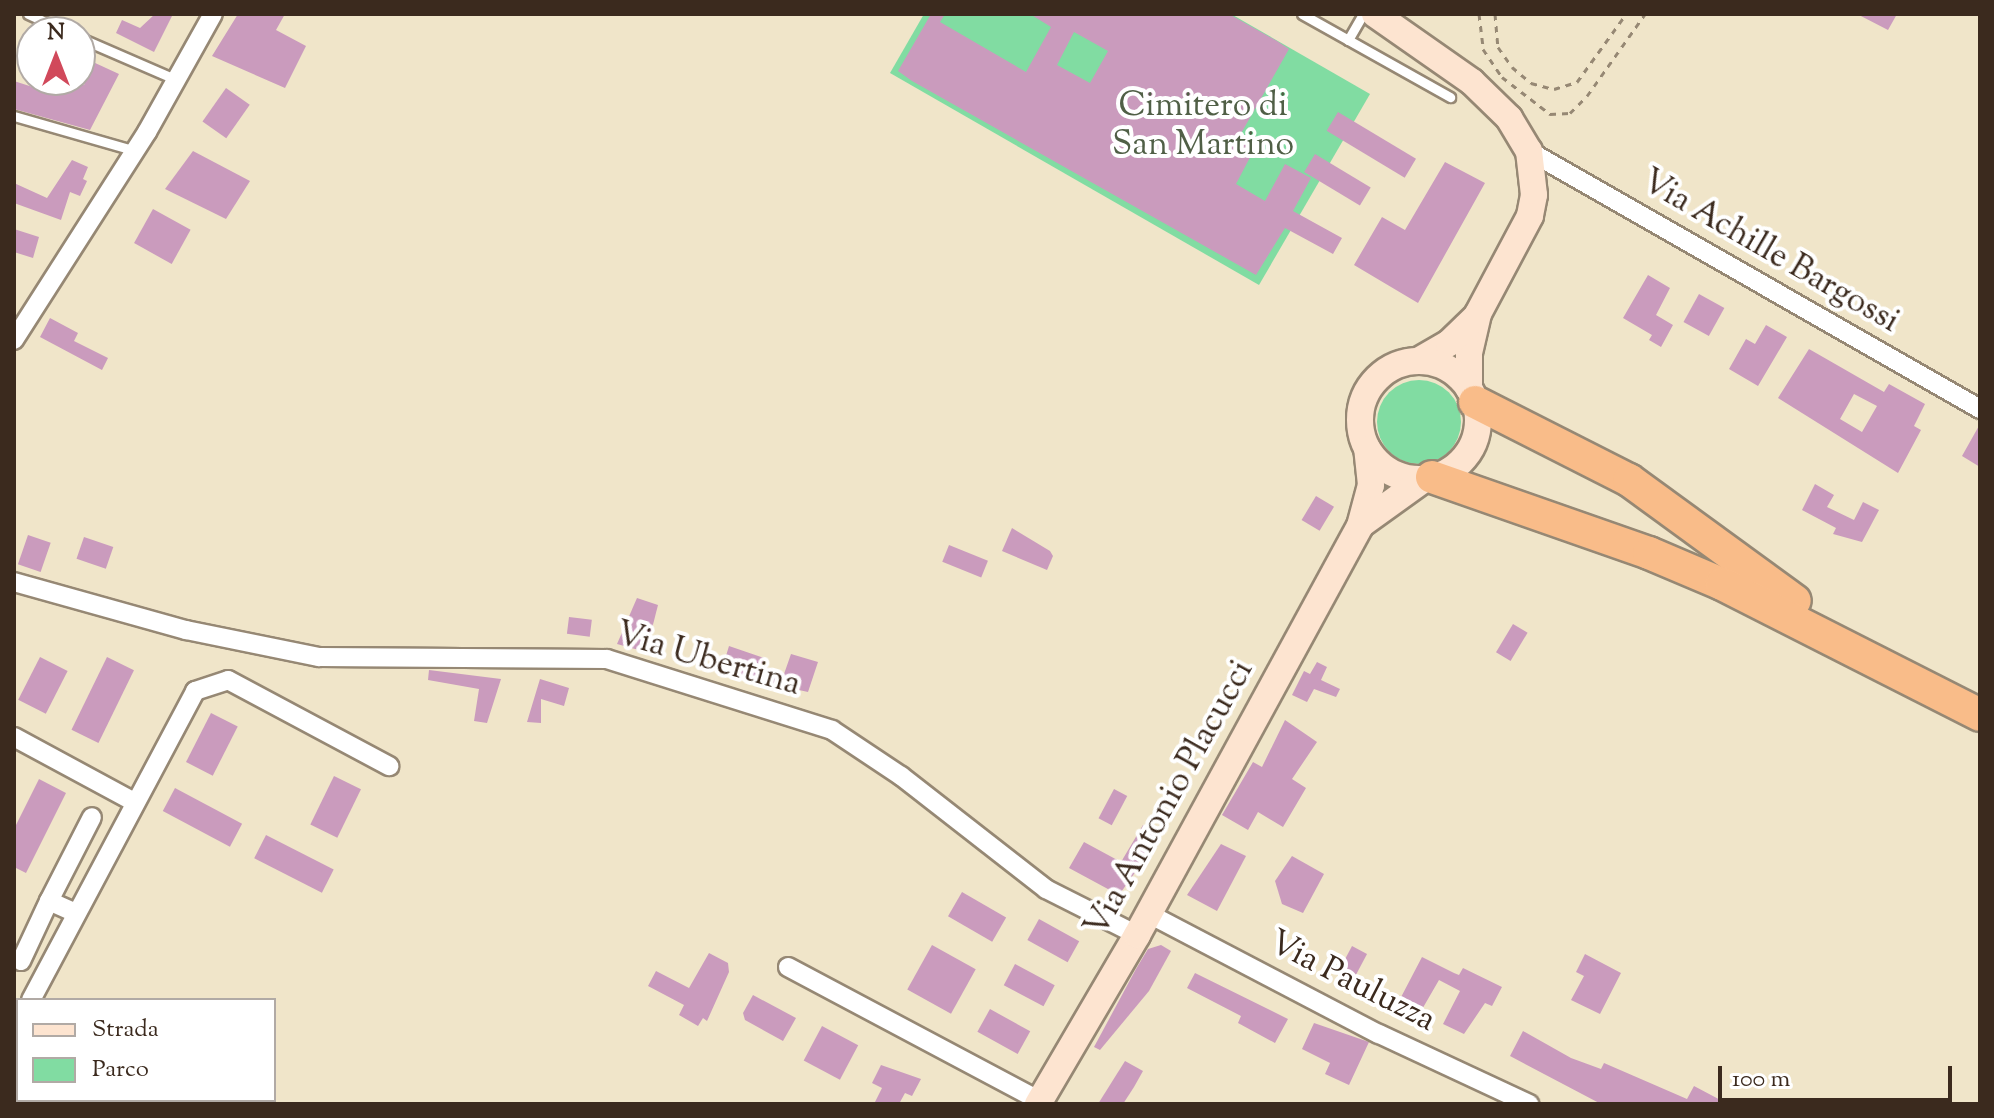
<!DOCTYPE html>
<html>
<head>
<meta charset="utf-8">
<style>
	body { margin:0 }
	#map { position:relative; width:1994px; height:1118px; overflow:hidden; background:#f0e5c9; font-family:"Sorts Mill Goudy",serif }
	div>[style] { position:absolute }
	.green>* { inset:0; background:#81dca2 }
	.round { border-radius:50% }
	.building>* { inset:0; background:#ca9bbd; transform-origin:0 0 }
	.path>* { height:3px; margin-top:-1.5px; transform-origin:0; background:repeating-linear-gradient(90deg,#968874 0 6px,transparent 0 12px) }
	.roads { filter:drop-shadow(2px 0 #968874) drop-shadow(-2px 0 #968874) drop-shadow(0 2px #968874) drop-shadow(0 -2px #968874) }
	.service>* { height:9px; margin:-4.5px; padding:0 4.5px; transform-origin:4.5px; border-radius:4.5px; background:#fff }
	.minor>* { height:18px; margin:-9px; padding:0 9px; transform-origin:9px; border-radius:9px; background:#fff }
	.secondary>* { height:26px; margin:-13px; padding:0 13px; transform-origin:13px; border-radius:13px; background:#fde4d0 }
	.secondary>.ring { margin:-13px; padding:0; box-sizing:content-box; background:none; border:26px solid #fde4d0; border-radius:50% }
	.trunk>* { height:32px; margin:-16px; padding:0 16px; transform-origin:16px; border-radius:16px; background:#f9bc89 }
	span { translate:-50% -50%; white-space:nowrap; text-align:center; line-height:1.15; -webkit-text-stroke:8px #fff; paint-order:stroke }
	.park-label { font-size:34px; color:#505f46 }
	.street-label { font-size:34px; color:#3b2a1e }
	.frame { position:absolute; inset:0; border:16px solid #3b2a1e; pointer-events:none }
	.legend { position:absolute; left:16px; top:998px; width:260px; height:104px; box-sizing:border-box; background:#fff; border:2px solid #b1aaa5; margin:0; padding:10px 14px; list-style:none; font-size:24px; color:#3b2a1e }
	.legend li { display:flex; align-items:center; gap:16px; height:40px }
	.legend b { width:40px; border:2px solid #b1aaa5 }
	.north { position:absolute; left:16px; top:16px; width:80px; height:80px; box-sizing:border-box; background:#fff; border:2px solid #b1aaa5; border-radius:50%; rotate:0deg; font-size:22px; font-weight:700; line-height:32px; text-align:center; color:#3b2a1e }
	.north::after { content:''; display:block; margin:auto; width:28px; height:36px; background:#d1495b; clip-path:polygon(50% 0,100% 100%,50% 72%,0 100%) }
	.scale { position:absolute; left:1718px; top:1066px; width:234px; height:36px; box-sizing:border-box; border:4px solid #3b2a1e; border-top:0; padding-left:10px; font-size:24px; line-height:28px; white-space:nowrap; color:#3b2a1e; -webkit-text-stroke:6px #fff; paint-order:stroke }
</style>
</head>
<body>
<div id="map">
	<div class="green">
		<div style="clip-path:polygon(924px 14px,1231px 14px,1370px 94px,1259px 285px,890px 73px)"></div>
		<div class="round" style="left:1377px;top:380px;width:84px;height:84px"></div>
	</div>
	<div class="building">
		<div style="clip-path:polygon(155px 14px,173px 14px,154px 52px,116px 33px,122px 20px,140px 28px)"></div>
		<div style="clip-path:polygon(238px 14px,285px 14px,276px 30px,306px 46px,285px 88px,212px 56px)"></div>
		<div style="clip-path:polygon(evenodd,931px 14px,945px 14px,940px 22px,1026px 72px,1051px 27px,1030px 14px,1229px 14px,1277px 41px,1289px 49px,1239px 137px,1256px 146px,1236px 184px,1265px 201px,1285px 164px,1311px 178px,1293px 211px,1342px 238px,1333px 254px,1285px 228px,1256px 275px,912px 81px,898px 71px,931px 14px,1074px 32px,1108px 51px,1090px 83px,1057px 65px,1074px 32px)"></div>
		<div style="clip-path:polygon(1857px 14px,1897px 14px,1888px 30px)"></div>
		<div style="clip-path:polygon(93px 62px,119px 74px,90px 130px,14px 109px,14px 81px,45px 91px,51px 80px,84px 85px)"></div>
		<div style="left:226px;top:88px;width:29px;height:41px;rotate:35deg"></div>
		<div style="left:1338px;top:112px;width:91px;height:22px;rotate:31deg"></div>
		<div style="clip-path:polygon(193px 151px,250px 181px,226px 219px,165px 189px)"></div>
		<div style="left:1315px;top:154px;width:65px;height:21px;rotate:31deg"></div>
		<div style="clip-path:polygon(72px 160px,88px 167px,83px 179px,87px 181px,80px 196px,70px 192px,61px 220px,14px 203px,14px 183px,47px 198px)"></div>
		<div style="clip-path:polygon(1445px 162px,1485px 183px,1418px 303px,1354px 265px,1382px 217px,1405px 230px)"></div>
		<div style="left:153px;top:209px;width:43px;height:39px;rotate:29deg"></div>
		<div style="clip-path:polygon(14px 229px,39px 237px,33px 258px,14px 252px)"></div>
		<div style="clip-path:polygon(1648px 275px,1670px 288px,1656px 315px,1673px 325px,1661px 347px,1649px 340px,1652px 335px,1623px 318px)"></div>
		<div style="left:1699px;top:294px;width:29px;height:32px;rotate:29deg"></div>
		<div style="clip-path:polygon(50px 318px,78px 333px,74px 341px,108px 358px,102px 370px,40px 337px)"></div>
		<div style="clip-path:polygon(1766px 325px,1787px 337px,1758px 386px,1729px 369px,1746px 339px,1755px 344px)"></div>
		<div style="clip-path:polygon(evenodd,1809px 349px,1884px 392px,1889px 384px,1925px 404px,1914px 426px,1921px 430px,1898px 473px,1778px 398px,1809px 349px,1854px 394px,1877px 406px,1862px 432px,1840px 419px,1854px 394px)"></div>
		<div style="clip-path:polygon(1980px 424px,1980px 467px,1962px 456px)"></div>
		<div style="clip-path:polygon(1815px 484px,1834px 495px,1827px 507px,1854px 520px,1863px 502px,1879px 510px,1862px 542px,1833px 534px,1836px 528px,1802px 510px)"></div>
		<div style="left:1316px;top:496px;width:21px;height:28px;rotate:31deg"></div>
		<div style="clip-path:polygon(1012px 528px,1050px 551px,1053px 556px,1047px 570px,1002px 551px)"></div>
		<div style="left:28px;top:535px;width:24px;height:31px;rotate:19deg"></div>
		<div style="left:84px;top:537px;width:31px;height:23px;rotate:19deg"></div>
		<div style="left:949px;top:545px;width:42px;height:18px;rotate:22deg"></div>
		<div style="clip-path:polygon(637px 598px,658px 605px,646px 652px,617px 644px)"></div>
		<div style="left:569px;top:617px;width:23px;height:17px;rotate:7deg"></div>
		<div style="left:1513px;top:624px;width:17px;height:33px;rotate:31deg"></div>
		<div style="clip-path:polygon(729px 646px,764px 658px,761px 666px,784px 674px,791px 654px,818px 662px,808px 692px,781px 686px,779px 691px,721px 672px)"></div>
		<div style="left:40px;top:657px;width:31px;height:48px;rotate:27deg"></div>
		<div style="left:107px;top:657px;width:30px;height:81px;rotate:26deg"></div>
		<div style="clip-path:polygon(1317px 662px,1327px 667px,1321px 680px,1340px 689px,1336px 697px,1314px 689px,1307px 702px,1292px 695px,1304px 671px,1310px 674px)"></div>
		<div style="clip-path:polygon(429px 670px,501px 679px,487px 723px,474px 721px,479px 689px,428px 680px)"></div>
		<div style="clip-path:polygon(540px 679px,569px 688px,564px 706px,541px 699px,541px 723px,527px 722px)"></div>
		<div style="left:211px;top:713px;width:30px;height:55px;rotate:27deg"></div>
		<div style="clip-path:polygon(1285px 720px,1317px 742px,1292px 779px,1306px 788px,1283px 827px,1258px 812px,1248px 830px,1222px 815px,1253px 762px,1262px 767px)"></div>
		<div style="left:334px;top:776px;width:30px;height:54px;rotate:26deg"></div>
		<div style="clip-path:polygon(39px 779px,66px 793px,26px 873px,14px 867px,14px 829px)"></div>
		<div style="left:175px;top:788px;width:76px;height:26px;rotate:28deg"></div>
		<div style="left:1114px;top:789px;width:15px;height:33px;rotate:28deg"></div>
		<div style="clip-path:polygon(1143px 825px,1161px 836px,1119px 895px,1069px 868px,1084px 842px,1121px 862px)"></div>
		<div style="left:266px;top:835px;width:76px;height:26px;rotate:27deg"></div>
		<div style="clip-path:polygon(1221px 844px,1246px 856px,1217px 911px,1187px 895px)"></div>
		<div style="clip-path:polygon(1292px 856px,1324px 874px,1303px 913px,1282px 904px,1275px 881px)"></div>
		<div style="left:962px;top:892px;width:51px;height:28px;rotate:30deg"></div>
		<div style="left:1039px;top:919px;width:46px;height:24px;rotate:29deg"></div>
		<div style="left:932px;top:945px;width:50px;height:51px;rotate:29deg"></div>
		<div style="clip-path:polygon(1161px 945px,1171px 951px,1149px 991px,1100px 1050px,1094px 1047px,1136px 969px,1148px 949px)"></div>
		<div style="left:1352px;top:946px;width:17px;height:24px;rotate:28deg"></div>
		<div style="clip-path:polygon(709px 953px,728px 963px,729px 972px,707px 1021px,703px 1018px,698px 1026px,679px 1015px,684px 1005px,648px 986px,656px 971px,689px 988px)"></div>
		<div style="clip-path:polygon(1585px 954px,1621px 973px,1600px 1014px,1571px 1000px,1584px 976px,1576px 972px)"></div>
		<div style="clip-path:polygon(1422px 957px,1454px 973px,1459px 975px,1463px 968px,1502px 987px,1492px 1006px,1485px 1003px,1464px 1034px,1443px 1024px,1460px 991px,1439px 980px,1417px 1018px,1403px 1012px,1407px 1005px,1399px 1001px)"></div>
		<div style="left:1015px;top:964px;width:45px;height:24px;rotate:28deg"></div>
		<div style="clip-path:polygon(1195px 973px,1288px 1019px,1275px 1043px,1238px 1023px,1241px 1016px,1187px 988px)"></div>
		<div style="clip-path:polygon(753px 995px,796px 1018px,783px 1041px,745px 1020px,743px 1013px)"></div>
		<div style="left:990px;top:1009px;width:46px;height:26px;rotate:29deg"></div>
		<div style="clip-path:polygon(1314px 1023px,1369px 1042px,1349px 1085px,1325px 1074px,1330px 1063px,1302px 1049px)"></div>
		<div style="left:822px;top:1026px;width:41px;height:39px;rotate:28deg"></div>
		<div style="clip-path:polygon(1523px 1031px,1571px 1058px,1601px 1069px,1604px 1063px,1687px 1099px,1694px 1086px,1728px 1104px,1601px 1104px,1510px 1056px)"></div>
		<div style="clip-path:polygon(1125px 1061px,1143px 1071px,1134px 1087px,1123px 1104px,1098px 1104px)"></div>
		<div style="clip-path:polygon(881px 1065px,921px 1079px,912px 1096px,905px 1093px,899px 1104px,874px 1104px,882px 1088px,872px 1083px)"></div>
	</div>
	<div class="path">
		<div style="left:1479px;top:14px;width:35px;rotate:83deg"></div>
		<div style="left:1483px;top:49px;width:34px;rotate:56deg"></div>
		<div style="left:1502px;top:77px;width:61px;rotate:37.6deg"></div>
		<div style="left:1550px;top:114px;width:20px;rotate:-3deg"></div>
		<div style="left:1570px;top:113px;width:24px;rotate:-45deg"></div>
		<div style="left:1587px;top:96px;width:100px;rotate:-54.7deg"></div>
		<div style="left:1495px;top:14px;width:33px;rotate:85deg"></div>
		<div style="left:1498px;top:47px;width:24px;rotate:55deg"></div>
		<div style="left:1512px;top:67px;width:25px;rotate:40deg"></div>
		<div style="left:1531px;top:83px;width:24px;rotate:15deg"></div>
		<div style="left:1554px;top:89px;width:24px;rotate:-17deg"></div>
		<div style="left:1577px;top:82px;width:84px;rotate:-54.2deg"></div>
	</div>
	<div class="roads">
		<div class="service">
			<div style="left:28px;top:14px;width:43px;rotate:24.8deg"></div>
			<div style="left:1302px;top:14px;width:170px;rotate:29.3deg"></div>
			<div style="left:80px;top:38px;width:106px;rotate:23.4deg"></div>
			<div style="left:1348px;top:40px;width:30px;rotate:-60deg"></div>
			<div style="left:14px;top:116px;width:127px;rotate:16deg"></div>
		</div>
		<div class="minor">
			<div style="left:1529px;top:151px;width:520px;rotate:29.77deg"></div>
			<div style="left:14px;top:340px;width:247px;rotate:-57.4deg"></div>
			<div style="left:147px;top:132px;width:135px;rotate:-60.8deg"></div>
			<div style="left:14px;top:582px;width:179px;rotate:15.6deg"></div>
			<div style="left:186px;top:630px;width:136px;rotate:11.5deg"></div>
			<div style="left:319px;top:657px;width:288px;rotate:0.4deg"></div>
			<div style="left:607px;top:659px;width:236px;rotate:17.5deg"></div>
			<div style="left:832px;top:730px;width:83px;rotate:33.7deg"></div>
			<div style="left:901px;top:776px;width:184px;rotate:37.9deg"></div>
			<div style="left:1046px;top:889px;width:102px;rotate:26.8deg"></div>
			<div style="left:14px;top:737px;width:136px;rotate:28.4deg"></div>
			<div style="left:49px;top:901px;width:94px;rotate:-62.9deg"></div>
			<div style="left:1149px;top:914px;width:259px;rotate:27.6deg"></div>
			<div style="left:1379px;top:1034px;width:166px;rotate:25deg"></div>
			<div style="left:21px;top:961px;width:66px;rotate:-65deg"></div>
			<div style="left:49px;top:901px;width:30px;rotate:24deg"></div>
			<div style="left:788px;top:967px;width:285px;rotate:28deg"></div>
			<div style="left:31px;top:1000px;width:350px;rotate:-62deg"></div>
			<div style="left:195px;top:691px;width:35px;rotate:-18deg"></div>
			<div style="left:228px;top:680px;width:183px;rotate:28.1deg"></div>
			<div style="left:14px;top:1018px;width:6px;rotate:-45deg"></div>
		</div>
		<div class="secondary">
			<div style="left:1375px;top:14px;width:118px;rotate:35deg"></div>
			<div style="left:1472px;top:82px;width:52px;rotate:44.2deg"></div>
			<div style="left:1509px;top:118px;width:39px;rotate:59deg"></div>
			<div style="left:1529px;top:151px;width:44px;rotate:83.5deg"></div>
			<div style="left:1534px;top:195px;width:21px;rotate:101deg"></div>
			<div style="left:1530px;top:216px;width:111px;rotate:118deg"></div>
			<div style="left:1478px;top:314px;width:39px;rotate:103deg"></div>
			<div style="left:1469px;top:352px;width:37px;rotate:90deg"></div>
			<div style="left:1418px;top:361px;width:36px;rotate:-30deg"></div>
			<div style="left:1449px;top:343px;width:37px;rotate:-44deg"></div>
			<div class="ring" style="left:1360px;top:361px;width:92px;height:92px"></div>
			<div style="left:1363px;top:523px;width:75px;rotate:-35.8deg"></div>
			<div style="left:1038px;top:1104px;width:196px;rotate:-59.6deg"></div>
			<div style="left:1137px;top:935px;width:466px;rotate:-61.4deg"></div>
			<div style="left:1360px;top:526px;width:42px;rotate:-75deg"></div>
			<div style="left:1371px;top:485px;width:36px;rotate:-96deg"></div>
		</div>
		<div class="trunk">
			<div style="left:1475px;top:402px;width:173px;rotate:26.9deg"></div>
			<div style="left:1629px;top:480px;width:205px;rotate:36.1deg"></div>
			<div style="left:1432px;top:477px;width:230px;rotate:19.3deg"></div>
			<div style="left:1649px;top:553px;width:79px;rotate:23deg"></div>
			<div style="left:1722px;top:584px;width:289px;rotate:26.9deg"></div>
		</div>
	</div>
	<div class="park-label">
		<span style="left:1203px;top:126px">Cimitero di<br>San Martino</span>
	</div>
	<div class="street-label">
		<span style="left:1770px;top:252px;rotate:30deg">Via Achille Bargossi</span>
		<span style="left:708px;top:660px;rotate:16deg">Via Ubertina</span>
		<span style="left:1170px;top:799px;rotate:-61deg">Via Antonio Placucci</span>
		<span style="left:1352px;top:982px;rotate:27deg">Via Pauluzza</span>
	</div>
	<div class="frame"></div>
	<ul class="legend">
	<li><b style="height:10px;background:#fde4d0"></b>Strada</li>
	<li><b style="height:22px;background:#81dca2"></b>Parco</li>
	</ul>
	<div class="north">N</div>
	<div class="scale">100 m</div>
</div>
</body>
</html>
